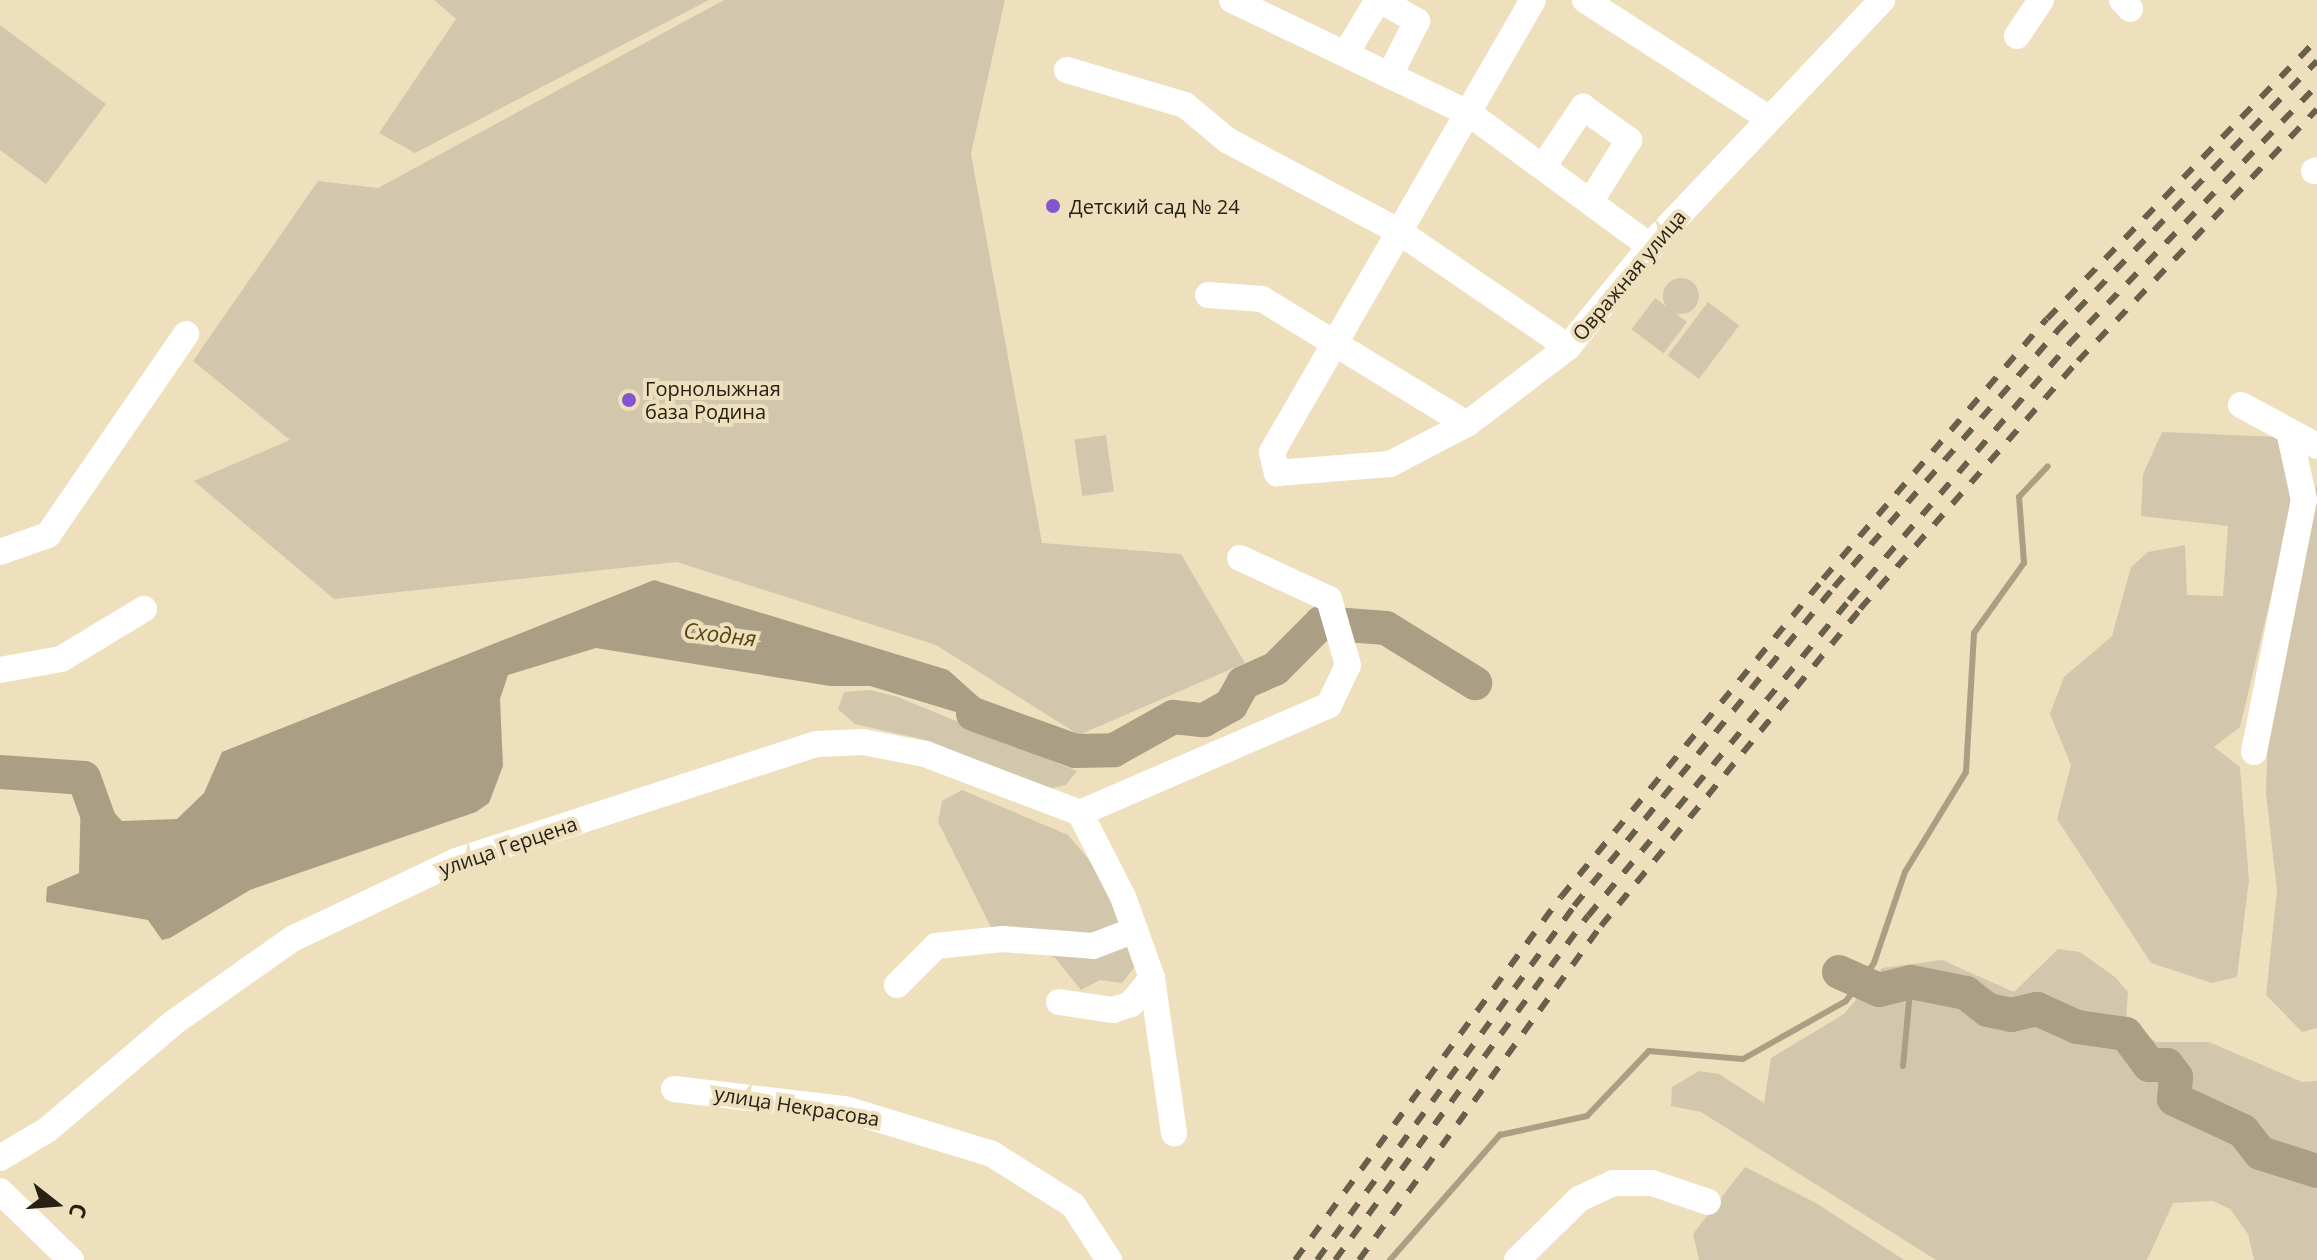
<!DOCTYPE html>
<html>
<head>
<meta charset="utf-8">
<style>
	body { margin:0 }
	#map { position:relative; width:2317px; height:1260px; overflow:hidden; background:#eee0bd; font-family:"Open Sans",sans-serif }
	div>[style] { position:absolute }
	.green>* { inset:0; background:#d2c7ad; transform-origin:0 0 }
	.round { border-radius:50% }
	.water>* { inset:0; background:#aa9f84 }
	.stream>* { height:6px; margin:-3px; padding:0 3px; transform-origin:3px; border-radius:3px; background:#aa9f84 }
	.river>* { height:34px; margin:-17px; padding:0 17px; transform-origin:17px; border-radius:17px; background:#aa9f84 }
	.minor>* { height:26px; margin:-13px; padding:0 13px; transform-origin:13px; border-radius:13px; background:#fff }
	.rail>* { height:6px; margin-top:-3px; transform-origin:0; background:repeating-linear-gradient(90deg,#68604b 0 14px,transparent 0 28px) }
	.dots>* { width:22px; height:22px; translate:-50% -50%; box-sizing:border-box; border:4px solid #eee0bd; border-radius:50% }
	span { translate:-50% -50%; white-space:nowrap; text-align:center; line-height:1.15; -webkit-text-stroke:8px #eee0bd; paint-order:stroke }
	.poi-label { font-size:20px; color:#262114 }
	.left { translate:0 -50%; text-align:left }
	.street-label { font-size:20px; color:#262114 }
	.water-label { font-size:22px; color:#554412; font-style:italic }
	.north { position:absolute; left:16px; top:1164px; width:80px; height:80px; -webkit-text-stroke:6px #eee0bd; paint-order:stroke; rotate:107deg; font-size:22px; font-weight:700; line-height:32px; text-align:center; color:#262114 }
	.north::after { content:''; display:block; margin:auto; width:28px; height:36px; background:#262114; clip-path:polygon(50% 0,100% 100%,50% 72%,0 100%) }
</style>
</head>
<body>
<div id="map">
	<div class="green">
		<div style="clip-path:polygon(434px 0,709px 0,415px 153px,379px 133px,456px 19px)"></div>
		<div style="clip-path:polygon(724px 0,1005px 0,971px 154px,1042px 543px,1181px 554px,1245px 663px,1079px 735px,936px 645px,677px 562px,334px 599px,194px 481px,290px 440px,193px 361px,318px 181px,378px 188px)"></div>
		<div style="clip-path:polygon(0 25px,106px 104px,46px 184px,0 150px)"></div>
		<div class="round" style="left:1663px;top:278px;width:36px;height:36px"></div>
		<div style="left:1655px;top:298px;width:40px;height:39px;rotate:37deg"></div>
		<div style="left:1708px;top:302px;width:39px;height:67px;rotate:37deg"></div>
		<div style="clip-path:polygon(2162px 432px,2279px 437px,2292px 508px,2240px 727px,2214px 747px,2240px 767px,2249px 880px,2237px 977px,2212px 983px,2151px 963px,2057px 819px,2071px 765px,2050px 714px,2064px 677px,2112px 636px,2131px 567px,2148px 552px,2185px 545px,2187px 595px,2223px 596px,2228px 526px,2141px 516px,2143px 474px)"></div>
		<div style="left:1106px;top:435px;width:57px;height:32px;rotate:82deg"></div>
		<div style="clip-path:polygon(2317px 484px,2317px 1028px,2302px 1032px,2266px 995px,2277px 891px,2266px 793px,2269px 691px)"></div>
		<div style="clip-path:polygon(870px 690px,898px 697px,1077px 771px,1066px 785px,1047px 789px,930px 741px,855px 724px,838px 709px,844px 692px)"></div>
		<div style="clip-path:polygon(962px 790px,1068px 835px,1096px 868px,1133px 946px,1134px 968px,1122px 983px,1100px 980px,1081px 990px,1055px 958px,995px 935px,938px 822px,942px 801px)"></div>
		<div style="clip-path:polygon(2058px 949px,2080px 952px,2115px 977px,2128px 992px,2126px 1019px,2156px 1042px,2209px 1042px,2302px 1082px,2317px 1081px,2317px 1260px,2254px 1260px,2248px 1234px,2230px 1209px,2213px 1201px,2173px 1203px,2147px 1260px,1936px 1260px,1701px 1112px,1671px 1106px,1672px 1087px,1699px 1071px,1719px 1074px,1764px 1103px,1771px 1058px,1844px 1014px,1882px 968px,1942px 960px,2014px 992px)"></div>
		<div style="clip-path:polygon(1745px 1167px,1816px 1203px,1904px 1260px,1699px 1260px,1693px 1234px)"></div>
	</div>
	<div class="water">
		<div style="clip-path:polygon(654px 580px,948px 670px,1015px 730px,870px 686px,830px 686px,596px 648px,508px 675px,500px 699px,503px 766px,489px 803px,476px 812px,250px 890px,170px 938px,162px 940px,148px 920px,46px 902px,47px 887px,79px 873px,81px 793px,95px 792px,122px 821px,177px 819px,204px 793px,222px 752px)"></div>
	</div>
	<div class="stream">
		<div style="left:1903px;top:1066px;width:84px;rotate:-84.6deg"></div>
		<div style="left:1390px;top:1260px;width:167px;rotate:-48.7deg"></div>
		<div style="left:1500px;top:1135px;width:89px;rotate:-12.3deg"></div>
		<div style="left:1587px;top:1116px;width:90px;rotate:-46.4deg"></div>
		<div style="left:1649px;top:1051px;width:94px;rotate:4.9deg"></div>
		<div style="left:1743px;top:1059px;width:118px;rotate:-29.4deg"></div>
		<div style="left:1846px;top:1001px;width:47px;rotate:-53.6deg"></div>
		<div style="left:1874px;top:963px;width:96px;rotate:-71.2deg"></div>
		<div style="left:1905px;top:872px;width:117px;rotate:-58.6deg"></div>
		<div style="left:1966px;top:772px;width:139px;rotate:-86.7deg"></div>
		<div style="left:1974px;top:633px;width:86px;rotate:-54.5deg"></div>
		<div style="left:2024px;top:563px;width:66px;rotate:-94.3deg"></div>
		<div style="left:2019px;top:497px;width:42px;rotate:-46.9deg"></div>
	</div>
	<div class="river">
		<div style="left:973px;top:714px;width:109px;rotate:19.9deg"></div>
		<div style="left:1075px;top:751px;width:39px;rotate:-1deg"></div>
		<div style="left:1114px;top:750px;width:68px;rotate:-29.2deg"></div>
		<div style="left:1173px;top:717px;width:31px;rotate:6deg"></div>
		<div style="left:1204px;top:720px;width:31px;rotate:-29deg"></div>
		<div style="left:1231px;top:705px;width:25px;rotate:-61deg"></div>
		<div style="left:1243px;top:683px;width:35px;rotate:-24deg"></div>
		<div style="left:1275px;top:669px;width:65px;rotate:-45deg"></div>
		<div style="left:1321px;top:623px;width:65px;rotate:4.4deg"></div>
		<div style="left:1386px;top:628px;width:105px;rotate:31.7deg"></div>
		<div style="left:0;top:772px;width:84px;rotate:4.1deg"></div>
		<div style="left:84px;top:778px;width:59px;rotate:70.3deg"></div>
		<div style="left:1839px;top:972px;width:44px;rotate:24.2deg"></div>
		<div style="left:1879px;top:990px;width:33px;rotate:-14deg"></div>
		<div style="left:1911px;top:982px;width:56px;rotate:11.3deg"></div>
		<div style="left:1966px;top:993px;width:28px;rotate:38deg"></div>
		<div style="left:1988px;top:1010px;width:24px;rotate:12deg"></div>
		<div style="left:2011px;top:1015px;width:27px;rotate:-13deg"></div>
		<div style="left:2037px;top:1009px;width:44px;rotate:24.2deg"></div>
		<div style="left:2077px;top:1027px;width:49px;rotate:8.1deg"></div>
		<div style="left:2126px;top:1034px;width:39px;rotate:53deg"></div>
		<div style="left:2149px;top:1065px;width:18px"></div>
		<div style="left:2167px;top:1065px;width:15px;rotate:53deg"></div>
		<div style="left:2176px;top:1077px;width:22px;rotate:95deg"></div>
		<div style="left:2174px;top:1099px;width:76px;rotate:24.9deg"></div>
		<div style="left:2243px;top:1131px;width:28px;rotate:52deg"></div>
		<div style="left:2260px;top:1153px;width:60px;rotate:17.5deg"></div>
	</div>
	<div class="minor">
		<div style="left:1232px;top:0;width:264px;rotate:25.6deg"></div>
		<div style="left:1470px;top:114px;width:225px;rotate:36.3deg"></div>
		<div style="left:1380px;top:0;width:43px;rotate:29.6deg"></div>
		<div style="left:1417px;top:21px;width:60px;rotate:116.6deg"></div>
		<div style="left:1533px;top:0;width:522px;rotate:120deg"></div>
		<div style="left:1272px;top:452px;width:22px;rotate:77deg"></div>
		<div style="left:1277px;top:473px;width:113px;rotate:-4.6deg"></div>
		<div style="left:1390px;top:464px;width:87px;rotate:-27.5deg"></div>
		<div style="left:1467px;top:424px;width:127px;rotate:-37.3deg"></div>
		<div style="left:1568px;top:347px;width:144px;rotate:-50.7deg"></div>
		<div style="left:1659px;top:236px;width:325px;rotate:-46.6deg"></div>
		<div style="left:1585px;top:0;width:218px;rotate:32.8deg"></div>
		<div style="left:2122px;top:0;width:12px;rotate:48deg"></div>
		<div style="left:2017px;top:36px;width:43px;rotate:-56.3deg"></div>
		<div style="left:1346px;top:53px;width:62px;rotate:-58.9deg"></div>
		<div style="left:1067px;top:70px;width:123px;rotate:16.5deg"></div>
		<div style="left:1185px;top:105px;width:55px;rotate:39.8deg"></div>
		<div style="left:1227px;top:140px;width:194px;rotate:28deg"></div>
		<div style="left:1398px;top:231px;width:206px;rotate:34.3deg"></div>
		<div style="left:1545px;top:164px;width:69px;rotate:-56.3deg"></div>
		<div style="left:1583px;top:107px;width:57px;rotate:35.7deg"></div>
		<div style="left:1629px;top:140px;width:70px;rotate:122.1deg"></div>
		<div style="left:2314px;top:171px;width:3px;rotate:-18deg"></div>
		<div style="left:1208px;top:295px;width:54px;rotate:4.2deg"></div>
		<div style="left:1262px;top:299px;width:240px;rotate:31.4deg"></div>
		<div style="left:2241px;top:405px;width:86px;rotate:28.3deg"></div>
		<div style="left:0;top:552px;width:51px;rotate:-19.5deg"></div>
		<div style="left:48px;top:535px;width:244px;rotate:-55.5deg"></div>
		<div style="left:0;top:670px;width:62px;rotate:-10.2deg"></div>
		<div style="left:61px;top:659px;width:97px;rotate:-31.1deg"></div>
		<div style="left:2254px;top:752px;width:257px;rotate:-78.8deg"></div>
		<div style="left:2304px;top:500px;width:71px;rotate:-102.3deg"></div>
		<div style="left:1080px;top:813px;width:271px;rotate:-23.4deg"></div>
		<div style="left:1329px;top:705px;width:44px;rotate:-64.6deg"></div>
		<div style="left:1348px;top:665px;width:69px;rotate:-106.1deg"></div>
		<div style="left:1329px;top:599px;width:98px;rotate:-155.3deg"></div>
		<div style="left:1080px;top:813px;width:94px;rotate:62.9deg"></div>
		<div style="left:1123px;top:897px;width:86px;rotate:70.3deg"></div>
		<div style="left:1152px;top:978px;width:157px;rotate:81.9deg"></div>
		<div style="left:897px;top:985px;width:55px;rotate:-45deg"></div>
		<div style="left:936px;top:946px;width:67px;rotate:-6deg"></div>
		<div style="left:1003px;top:939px;width:90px;rotate:4.4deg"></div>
		<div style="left:1093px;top:946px;width:45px;rotate:-20.9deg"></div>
		<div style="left:1059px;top:1002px;width:55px;rotate:8.4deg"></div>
		<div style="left:1113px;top:1010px;width:19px;rotate:-18deg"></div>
		<div style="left:1131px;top:1004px;width:33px;rotate:-51deg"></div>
		<div style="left:674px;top:1089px;width:172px;rotate:6.7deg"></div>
		<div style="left:845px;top:1109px;width:154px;rotate:17deg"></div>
		<div style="left:992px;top:1154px;width:96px;rotate:32.2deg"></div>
		<div style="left:1073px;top:1205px;width:66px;rotate:56.8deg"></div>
		<div style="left:0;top:1158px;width:55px;rotate:-30.8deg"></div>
		<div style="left:47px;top:1130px;width:165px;rotate:-40.3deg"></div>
		<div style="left:173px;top:1023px;width:146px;rotate:-35.2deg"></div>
		<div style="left:292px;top:939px;width:182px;rotate:-25.4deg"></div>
		<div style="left:456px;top:861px;width:379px;rotate:-18deg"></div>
		<div style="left:817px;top:744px;width:46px;rotate:-2.5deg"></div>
		<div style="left:863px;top:742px;width:63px;rotate:11deg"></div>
		<div style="left:925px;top:754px;width:166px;rotate:20.8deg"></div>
		<div style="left:0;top:1191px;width:99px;rotate:44.2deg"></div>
		<div style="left:1517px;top:1260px;width:87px;rotate:-44.5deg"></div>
		<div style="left:1579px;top:1199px;width:38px;rotate:-25deg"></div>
		<div style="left:1613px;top:1183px;width:39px"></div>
		<div style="left:1652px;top:1183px;width:59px;rotate:18.7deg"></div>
	</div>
	<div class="rail">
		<div style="left:1295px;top:1260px;width:450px;rotate:-53.8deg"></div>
		<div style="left:1561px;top:897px;width:412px;rotate:-50.5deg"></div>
		<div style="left:1823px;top:579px;width:343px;rotate:-49.3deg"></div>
		<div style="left:2047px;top:319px;width:389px;rotate:-46deg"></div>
		<div style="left:1317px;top:1260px;width:437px;rotate:-54deg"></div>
		<div style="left:1574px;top:906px;width:412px;rotate:-50.8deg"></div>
		<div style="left:1834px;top:587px;width:340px;rotate:-48.9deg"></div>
		<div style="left:2057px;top:331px;width:375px;rotate:-46.1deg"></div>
		<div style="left:1335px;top:1260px;width:427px;rotate:-53.7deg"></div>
		<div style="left:1588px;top:916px;width:410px;rotate:-50.4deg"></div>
		<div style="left:1849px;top:600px;width:338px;rotate:-49.3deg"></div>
		<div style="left:2069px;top:344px;width:359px;rotate:-46.2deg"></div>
		<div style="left:1359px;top:1260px;width:412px;rotate:-54.1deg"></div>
		<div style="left:1601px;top:926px;width:409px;rotate:-50.7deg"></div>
		<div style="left:1860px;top:609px;width:330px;rotate:-48.7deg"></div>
		<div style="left:2078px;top:361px;width:347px;rotate:-46.5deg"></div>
	</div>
	<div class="dots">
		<div style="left:1053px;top:206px;background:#8455ce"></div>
		<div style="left:629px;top:400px;background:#8455ce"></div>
	</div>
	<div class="poi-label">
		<span class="left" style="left:1069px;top:206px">Детский сад № 24</span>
		<span class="left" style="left:645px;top:400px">Горнолыжная<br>база Родина</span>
	</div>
	<div class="street-label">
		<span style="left:1629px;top:275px;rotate:-50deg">Овражная улица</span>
		<span style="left:508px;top:846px;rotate:-19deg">улица Герцена</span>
		<span style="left:797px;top:1106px;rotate:9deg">улица Некрасова</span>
	</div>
	<div class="water-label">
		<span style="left:720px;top:634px;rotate:7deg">Сходня</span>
	</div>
	<div class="north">С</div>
</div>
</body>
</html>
